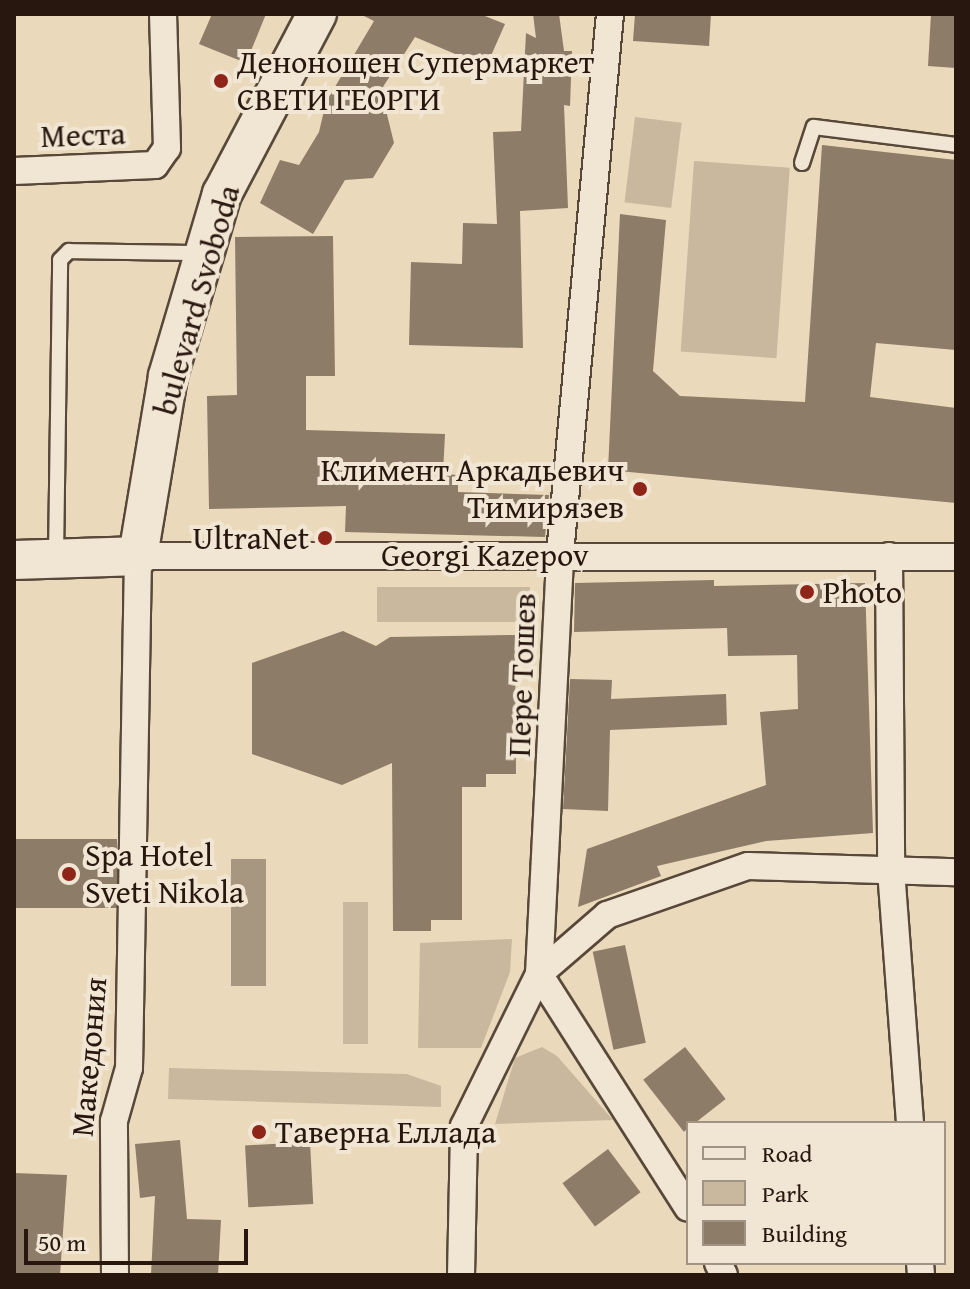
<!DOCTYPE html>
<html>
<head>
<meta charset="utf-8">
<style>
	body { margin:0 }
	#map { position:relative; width:970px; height:1289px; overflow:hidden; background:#ead9bb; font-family:"Gentium Book Plus",serif }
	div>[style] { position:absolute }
	.green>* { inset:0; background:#c9b89e; transform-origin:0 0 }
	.water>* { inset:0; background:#a89780; transform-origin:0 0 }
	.building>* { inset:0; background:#8d7c68; transform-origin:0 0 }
	.roads { filter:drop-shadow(2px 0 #584839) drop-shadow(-2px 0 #584839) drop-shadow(0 2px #584839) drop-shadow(0 -2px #584839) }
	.lane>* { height:14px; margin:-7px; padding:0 7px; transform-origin:7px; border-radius:7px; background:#f1e6d3 }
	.street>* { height:26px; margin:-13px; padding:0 13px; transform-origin:13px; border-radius:13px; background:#f1e6d3 }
	.secondary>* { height:38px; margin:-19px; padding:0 19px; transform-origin:19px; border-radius:19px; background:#f1e6d3 }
	.dots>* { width:22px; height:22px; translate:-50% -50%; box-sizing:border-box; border:4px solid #f1e6d3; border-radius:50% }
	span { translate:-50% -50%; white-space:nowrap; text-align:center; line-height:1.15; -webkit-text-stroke:8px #f1e6d3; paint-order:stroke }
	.poi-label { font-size:32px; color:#28170e }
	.left { translate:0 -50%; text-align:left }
	.right { translate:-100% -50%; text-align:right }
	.street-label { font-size:32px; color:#28170e }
	.frame { position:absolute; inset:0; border:16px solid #28170e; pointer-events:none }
	.legend { position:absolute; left:686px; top:1121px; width:260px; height:144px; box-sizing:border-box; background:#f1e6d3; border:2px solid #a19384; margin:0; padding:10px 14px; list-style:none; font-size:24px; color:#28170e }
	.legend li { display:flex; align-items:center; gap:16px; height:40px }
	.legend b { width:40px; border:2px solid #a19384 }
	.scale { position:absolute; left:24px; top:1229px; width:224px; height:36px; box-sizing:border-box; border:4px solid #28170e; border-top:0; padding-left:10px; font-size:24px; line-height:28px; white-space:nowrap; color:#28170e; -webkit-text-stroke:6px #f1e6d3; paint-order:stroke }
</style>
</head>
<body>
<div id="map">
	<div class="green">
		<div style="left:635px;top:117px;width:47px;height:86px;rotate:7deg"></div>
		<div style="left:694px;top:161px;width:96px;height:191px;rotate:4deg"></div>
		<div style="left:377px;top:587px;width:153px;height:35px"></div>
		<div style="left:368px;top:902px;width:142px;height:25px;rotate:90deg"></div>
		<div style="clip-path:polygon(512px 939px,510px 972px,481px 1048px,418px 1048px,420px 943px)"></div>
		<div style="clip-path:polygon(542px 1047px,557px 1056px,613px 1120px,495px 1124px,515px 1058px)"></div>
		<div style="clip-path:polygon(169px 1068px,407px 1074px,441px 1086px,441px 1107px,168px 1099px)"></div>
	</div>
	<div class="water">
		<div style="left:231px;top:859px;width:35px;height:127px"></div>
	</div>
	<div class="building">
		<div style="clip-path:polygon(212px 14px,266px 14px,246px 63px,199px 44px)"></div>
		<div style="clip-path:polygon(360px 14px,480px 14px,505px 24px,486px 67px,415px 37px,381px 90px,394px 143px,373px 178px,345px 180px,313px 234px,260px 203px,280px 160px,299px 165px,319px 132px,326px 102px,374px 21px)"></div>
		<div style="clip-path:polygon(533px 14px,559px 14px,564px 51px,572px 51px,570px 106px,564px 105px,568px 208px,520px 211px,523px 348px,409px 345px,411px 262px,462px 264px,463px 223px,497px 224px,493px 132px,521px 131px,526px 33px,536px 38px)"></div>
		<div style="clip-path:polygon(635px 14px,711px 14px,709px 46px,633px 41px)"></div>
		<div style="clip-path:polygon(931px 14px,956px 14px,956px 68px,928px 66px)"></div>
		<div style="clip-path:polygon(822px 145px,956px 160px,956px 350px,876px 343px,870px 397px,956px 408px,956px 503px,608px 470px,620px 214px,666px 220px,653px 371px,680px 396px,805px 402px)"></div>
		<div style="clip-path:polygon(333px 236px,335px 376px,306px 376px,306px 430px,445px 434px,443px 474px,458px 475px,458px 492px,549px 495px,545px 537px,345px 532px,346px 506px,209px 509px,207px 396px,237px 395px,235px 237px)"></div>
		<div style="clip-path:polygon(714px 580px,714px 586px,865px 583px,873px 833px,766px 841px,657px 866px,661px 876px,578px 907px,587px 849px,766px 785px,760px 712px,798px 709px,797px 655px,728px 656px,727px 628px,574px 632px,575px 583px)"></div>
		<div style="clip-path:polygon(343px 631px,376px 646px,390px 637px,515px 635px,516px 774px,486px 774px,486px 787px,462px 787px,462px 920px,431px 920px,431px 931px,393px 931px,392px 763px,342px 785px,252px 754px,252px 663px)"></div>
		<div style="clip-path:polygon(570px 679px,612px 680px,611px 699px,726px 694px,727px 725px,610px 730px,608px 811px,563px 809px)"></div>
		<div style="left:14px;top:839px;width:103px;height:69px"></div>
		<div style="left:625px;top:945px;width:100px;height:33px;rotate:78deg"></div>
		<div style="left:685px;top:1047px;width:66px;height:53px;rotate:52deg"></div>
		<div style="clip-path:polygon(180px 1140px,187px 1219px,221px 1220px,218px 1275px,151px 1275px,155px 1196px,140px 1198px,135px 1144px)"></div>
		<div style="left:310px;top:1142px;width:62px;height:65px;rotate:87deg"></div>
		<div style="left:608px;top:1149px;width:54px;height:57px;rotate:53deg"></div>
		<div style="clip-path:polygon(14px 1173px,67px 1175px,60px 1275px,16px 1275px)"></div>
	</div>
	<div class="roads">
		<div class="lane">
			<div style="left:802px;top:163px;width:38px;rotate:-72deg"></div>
			<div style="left:814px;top:127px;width:143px;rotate:7.2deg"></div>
			<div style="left:56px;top:558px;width:298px;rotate:-89.2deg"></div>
			<div style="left:60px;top:260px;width:13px;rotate:-45deg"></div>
			<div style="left:69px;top:251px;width:132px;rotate:0.9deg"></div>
		</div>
		<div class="street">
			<div style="left:14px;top:171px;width:141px;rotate:-2.4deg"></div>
			<div style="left:155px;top:165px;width:21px;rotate:-55deg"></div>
			<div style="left:167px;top:148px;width:134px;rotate:-91.7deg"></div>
			<div style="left:889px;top:556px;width:314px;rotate:89.6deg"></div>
			<div style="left:891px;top:870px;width:254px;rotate:85.7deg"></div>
			<div style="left:539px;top:974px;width:90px;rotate:-40.9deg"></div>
			<div style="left:607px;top:915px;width:149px;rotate:-19.2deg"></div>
			<div style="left:748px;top:866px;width:208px;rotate:1.7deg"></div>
			<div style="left:539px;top:974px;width:277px;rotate:57.5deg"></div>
			<div style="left:718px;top:1263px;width:13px;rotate:63deg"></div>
			<div style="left:920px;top:1263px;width:12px;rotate:85deg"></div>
			<div style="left:115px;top:1275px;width:154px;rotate:-90.4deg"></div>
			<div style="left:114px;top:1121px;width:55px;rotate:-74.2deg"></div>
			<div style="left:129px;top:1068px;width:512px;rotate:-88.99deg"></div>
			<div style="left:138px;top:556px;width:818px;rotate:0.07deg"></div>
			<div style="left:461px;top:1275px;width:149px;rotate:-88.8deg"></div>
			<div style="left:464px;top:1126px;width:169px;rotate:-63.7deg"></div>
			<div style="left:539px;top:974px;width:421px;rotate:-87.1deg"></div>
			<div style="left:560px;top:554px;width:542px;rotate:-84.71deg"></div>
		</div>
		<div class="secondary">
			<div style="left:14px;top:560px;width:124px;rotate:-1.8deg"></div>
			<div style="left:138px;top:556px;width:182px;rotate:-80.5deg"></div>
			<div style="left:168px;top:376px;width:190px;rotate:-73.5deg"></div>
			<div style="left:222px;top:194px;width:204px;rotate:-62.2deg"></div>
		</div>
	</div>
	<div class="dots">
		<div style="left:221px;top:81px;background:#8f2418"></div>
		<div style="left:640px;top:489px;background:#8f2418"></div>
		<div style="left:325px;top:538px;background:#8f2418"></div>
		<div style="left:807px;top:592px;background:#8f2418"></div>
		<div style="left:69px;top:874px;background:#8f2418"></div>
		<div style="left:259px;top:1132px;background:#8f2418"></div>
	</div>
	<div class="poi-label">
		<span class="left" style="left:237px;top:81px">Денонощен Супермаркет<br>СВЕТИ ГЕОРГИ</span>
		<span class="right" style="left:624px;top:489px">Климент Аркадьевич<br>Тимирязев</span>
		<span class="right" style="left:309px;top:538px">UltraNet</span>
		<span class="left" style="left:823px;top:592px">Photo</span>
		<span class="left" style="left:85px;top:874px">Spa Hotel<br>Sveti Nikola</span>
		<span class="left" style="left:275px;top:1132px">Таверна Еллада</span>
	</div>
	<div class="street-label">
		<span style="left:83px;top:135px;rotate:-2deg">Места</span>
		<span style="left:197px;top:300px;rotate:-74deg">bulevard Svoboda</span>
		<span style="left:485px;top:555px">Georgi Kazepov</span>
		<span style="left:522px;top:675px;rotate:-88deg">Пере Тошев</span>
		<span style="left:89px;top:1057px;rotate:-85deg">Македония</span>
	</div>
	<div class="frame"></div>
	<ul class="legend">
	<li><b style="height:10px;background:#f1e6d3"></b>Road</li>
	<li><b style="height:22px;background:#c9b89e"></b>Park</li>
	<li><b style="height:22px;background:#8d7c68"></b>Building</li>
	</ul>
	<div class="scale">50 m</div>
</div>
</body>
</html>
